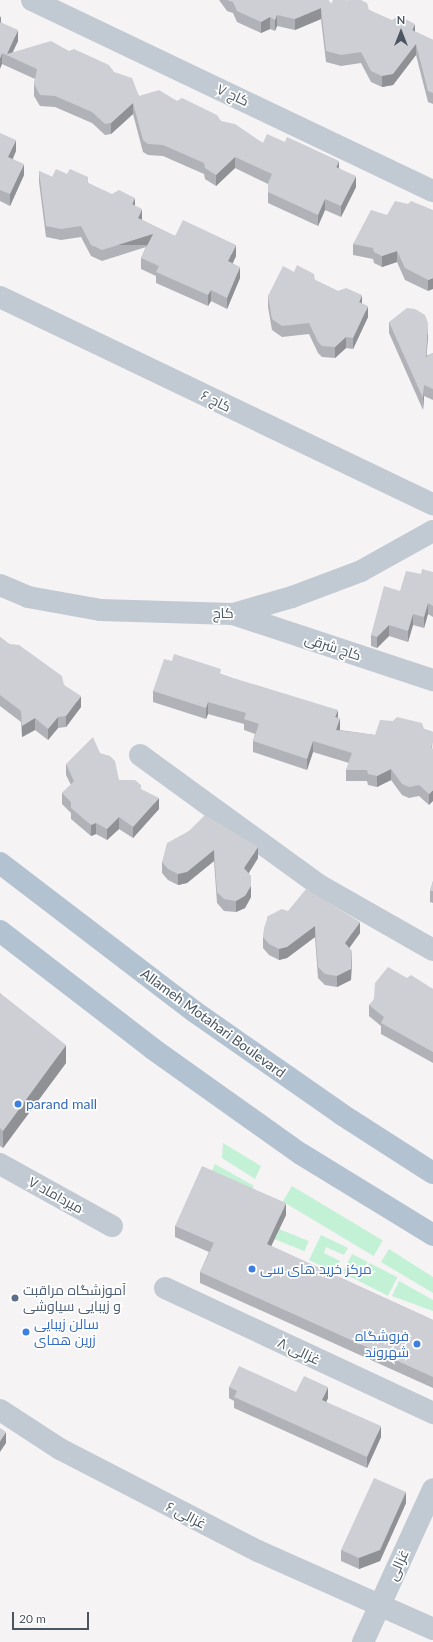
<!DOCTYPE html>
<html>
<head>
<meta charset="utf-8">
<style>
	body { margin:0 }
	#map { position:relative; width:433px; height:1642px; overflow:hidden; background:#f5f3f3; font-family:Lato,Cairo,sans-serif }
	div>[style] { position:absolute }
	.green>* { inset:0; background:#c3f1d5; transform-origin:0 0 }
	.minor>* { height:22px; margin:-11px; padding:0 11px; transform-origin:11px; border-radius:11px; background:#c1cad2 }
	.major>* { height:22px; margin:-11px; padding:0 11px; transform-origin:11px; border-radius:11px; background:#b3c2d1 }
	.wall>* { inset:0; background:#b0b2b7 }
	.shaded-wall>* { inset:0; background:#909195; transform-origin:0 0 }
	.building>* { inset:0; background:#cdcfd5 }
	.dots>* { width:11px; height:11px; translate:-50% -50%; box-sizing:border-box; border:2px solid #fff; border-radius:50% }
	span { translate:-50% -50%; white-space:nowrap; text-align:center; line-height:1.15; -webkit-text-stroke:3.5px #fff; paint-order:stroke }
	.street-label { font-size:14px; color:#4a5661 }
	.shop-label { font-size:14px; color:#366cbe }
	.left { translate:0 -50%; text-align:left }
	.right { translate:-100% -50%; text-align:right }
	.service-label { font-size:14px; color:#4e5e75 }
	.north { position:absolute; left:381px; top:12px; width:40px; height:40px; -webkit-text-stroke:3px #fff; paint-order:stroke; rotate:0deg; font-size:11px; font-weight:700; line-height:16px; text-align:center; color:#4a5661 }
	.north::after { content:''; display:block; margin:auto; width:14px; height:18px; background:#4a5661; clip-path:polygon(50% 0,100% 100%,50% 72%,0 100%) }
	.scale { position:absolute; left:12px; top:1612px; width:77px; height:18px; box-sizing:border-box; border:2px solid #4a5661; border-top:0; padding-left:5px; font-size:12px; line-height:14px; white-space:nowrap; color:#4a5661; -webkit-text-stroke:3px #fff; paint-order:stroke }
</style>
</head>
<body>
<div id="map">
	<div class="green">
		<div style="clip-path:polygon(223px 1143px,261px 1166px,255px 1179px,222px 1158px)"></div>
		<div style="clip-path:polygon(215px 1164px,254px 1186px,249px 1197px,208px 1179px)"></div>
		<div style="left:292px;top:1186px;width:106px;height:18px;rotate:31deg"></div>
		<div style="left:279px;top:1229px;width:32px;height:11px;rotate:22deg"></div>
		<div style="clip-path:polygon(321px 1235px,348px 1248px,344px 1255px,326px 1247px,324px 1253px,340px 1261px,334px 1272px,309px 1260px)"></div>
		<div style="clip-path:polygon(389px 1249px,433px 1277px,433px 1293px,381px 1262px)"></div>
		<div style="left:352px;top:1254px;width:51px;height:21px;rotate:27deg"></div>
		<div style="clip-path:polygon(399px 1281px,433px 1300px,433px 1311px,392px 1296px)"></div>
	</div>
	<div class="minor">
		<div style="left:32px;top:0;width:444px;rotate:25.5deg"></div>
		<div style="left:0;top:297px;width:480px;rotate:25.6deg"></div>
		<div style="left:0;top:585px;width:30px;rotate:23deg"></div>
		<div style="left:28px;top:597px;width:73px;rotate:10.2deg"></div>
		<div style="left:100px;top:610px;width:133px;rotate:1.7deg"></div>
		<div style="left:233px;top:614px;width:61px;rotate:-16.1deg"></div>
		<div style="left:292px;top:597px;width:74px;rotate:-20.6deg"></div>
		<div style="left:361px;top:571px;width:82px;rotate:-29.1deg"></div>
		<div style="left:233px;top:614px;width:211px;rotate:18.3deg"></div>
		<div style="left:140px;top:755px;width:221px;rotate:36deg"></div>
		<div style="left:319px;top:885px;width:131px;rotate:29.7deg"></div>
		<div style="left:0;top:1164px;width:128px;rotate:29deg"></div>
		<div style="left:165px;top:1288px;width:296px;rotate:25deg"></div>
		<div style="left:0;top:1410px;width:72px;rotate:33deg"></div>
		<div style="left:60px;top:1449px;width:223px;rotate:27.3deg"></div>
		<div style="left:258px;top:1551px;width:192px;rotate:24deg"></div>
		<div style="left:363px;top:1642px;width:168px;rotate:-65.4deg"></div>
	</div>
	<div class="major">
		<div style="left:0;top:863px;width:245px;rotate:37.4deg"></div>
		<div style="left:195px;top:1012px;width:178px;rotate:34.9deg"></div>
		<div style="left:341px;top:1114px;width:109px;rotate:32.7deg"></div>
		<div style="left:0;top:931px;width:193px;rotate:37.6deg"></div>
		<div style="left:153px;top:1049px;width:181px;rotate:35.4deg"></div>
		<div style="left:301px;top:1154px;width:155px;rotate:31.5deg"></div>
	</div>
	<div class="wall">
		<div style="clip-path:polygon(219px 0,328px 0,331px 4px,369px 10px,433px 40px,433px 104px,428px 102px,416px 55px,393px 85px,382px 87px,371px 82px,361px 63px,341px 66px,326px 62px,321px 19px,295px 30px,277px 26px,275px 31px,270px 29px,261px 33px,237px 22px,233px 13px,227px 11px)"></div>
		<div style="clip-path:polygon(1px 22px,18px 41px,13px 52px,69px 51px,114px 72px,139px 96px,177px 101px,221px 121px,263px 143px,339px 168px,356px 187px,341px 217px,325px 210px,318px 226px,268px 203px,268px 184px,235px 168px,216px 186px,205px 179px,204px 174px,163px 156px,148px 155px,143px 152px,133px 114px,111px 134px,105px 135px,92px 123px,55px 107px,40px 106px,34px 96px,34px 84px,35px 79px,2px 64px)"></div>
		<div style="clip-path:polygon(0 133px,16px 151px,13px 159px,24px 175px,10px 206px,0 201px)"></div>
		<div style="clip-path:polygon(39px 171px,52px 177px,67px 174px,88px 183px,135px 206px,142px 220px,175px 236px,236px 256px,233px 263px,240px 278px,227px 309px,211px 301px,208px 306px,156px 283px,156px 276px,141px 269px,141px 258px,146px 247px,102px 261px,91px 256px,81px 237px,61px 240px,46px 237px,39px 182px)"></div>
		<div style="clip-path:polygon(433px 210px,428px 291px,405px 280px,397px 262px,382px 267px,374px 263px,373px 259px,353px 255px,353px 244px,387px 215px)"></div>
		<div style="clip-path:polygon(294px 272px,315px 280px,362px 303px,368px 317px,353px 349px,346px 348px,335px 358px,322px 357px,318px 353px,309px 334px,282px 337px,272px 330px,268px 307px,268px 296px)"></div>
		<div style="clip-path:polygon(389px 322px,428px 334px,426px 356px,433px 353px,433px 400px,424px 396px,423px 410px,389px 333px)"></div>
		<div style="clip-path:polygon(433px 572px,433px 617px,428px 614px,424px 628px,413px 625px,408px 642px,389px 636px,377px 648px,371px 646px,371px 635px,400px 591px,421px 574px)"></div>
		<div style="clip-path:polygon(0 637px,9px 644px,64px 685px,81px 707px,66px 727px,58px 728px,48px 740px,35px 730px,22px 737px,21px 722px,0 706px)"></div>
		<div style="clip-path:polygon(172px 661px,221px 674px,338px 717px,340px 729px,340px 730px,375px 735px,424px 729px,433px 732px,429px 805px,419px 796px,409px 798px,402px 795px,391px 780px,377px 787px,368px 785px,367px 781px,346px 781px,346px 770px,349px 763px,313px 752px,307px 770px,253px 752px,253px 741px,255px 734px,244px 730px,244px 724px,208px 714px,206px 719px,153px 702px,153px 691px)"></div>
		<div style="clip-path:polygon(100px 753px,119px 780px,141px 789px,159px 809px,133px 838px,119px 829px,107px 840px,96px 834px,91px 836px,71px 819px,71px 813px,62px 804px,62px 793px,71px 785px,66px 775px,66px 764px)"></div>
		<div style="clip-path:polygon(189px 831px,258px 858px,249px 873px,251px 887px,251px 897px,245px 908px,236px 912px,224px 911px,217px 903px,214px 861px,187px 883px,178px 885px,168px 880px,162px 873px,162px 862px)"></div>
		<div style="clip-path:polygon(433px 881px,433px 903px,430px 902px,430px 891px)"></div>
		<div style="clip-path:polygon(268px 916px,360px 933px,349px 948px,352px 962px,351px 980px,337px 987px,325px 985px,318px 978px,315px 937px,287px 958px,279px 960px,269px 955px,263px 948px,263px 937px)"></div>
		<div style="clip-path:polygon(407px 978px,433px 989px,433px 1063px,381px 1034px,381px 1026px,369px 1016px,369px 1005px)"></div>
		<div style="clip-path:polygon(0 993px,66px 1063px,3px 1148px,0 1146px)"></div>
		<div style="clip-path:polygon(286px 1215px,271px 1246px,433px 1320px,433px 1388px,200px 1283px,200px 1272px,209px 1252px,175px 1237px,175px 1226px)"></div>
		<div style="clip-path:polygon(229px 1387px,296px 1392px,328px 1398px,326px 1402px,381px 1437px,367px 1468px,234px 1408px,234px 1401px,229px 1398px)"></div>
		<div style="clip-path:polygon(406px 1503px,380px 1561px,359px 1569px,341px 1561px,341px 1550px)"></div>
	</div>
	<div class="shaded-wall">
		<div style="clip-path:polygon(321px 8px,321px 19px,295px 30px,295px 19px)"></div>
		<div style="clip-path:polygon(277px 15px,277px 26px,275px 31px,275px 20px)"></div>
		<div style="clip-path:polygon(1px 16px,1px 27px,0 29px,0 18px)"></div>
		<div style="clip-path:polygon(270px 17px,270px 29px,261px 33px,261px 22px)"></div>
		<div style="clip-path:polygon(415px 24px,415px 35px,412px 30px)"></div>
		<div style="clip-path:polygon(18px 30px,18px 41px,10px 57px,7px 54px)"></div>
		<div style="clip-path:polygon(416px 44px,416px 55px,393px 85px,382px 87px,382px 76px)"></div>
		<div style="clip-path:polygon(2px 53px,2px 64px,0 69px,0 58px)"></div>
		<div style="clip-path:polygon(133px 103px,133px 114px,111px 134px,111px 123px)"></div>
		<div style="clip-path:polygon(16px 140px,16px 151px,8px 168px,8px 157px)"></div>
		<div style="clip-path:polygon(235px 157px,235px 168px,216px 186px,216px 175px)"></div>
		<div style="clip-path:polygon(339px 161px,339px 172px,336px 167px)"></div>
		<div style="clip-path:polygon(24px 164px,24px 175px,10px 206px,10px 194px)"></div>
		<div style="clip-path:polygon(356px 176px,356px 187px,341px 217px,341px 206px)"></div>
		<div style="clip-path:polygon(135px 198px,135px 209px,132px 204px)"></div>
		<div style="clip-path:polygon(325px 199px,325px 210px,318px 226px,318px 215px)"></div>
		<div style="clip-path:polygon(142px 209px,142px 220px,138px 218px)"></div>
		<div style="left:153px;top:234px;width:11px;height:53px;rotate:90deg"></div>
		<div style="clip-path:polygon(236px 245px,236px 256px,228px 272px,228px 261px)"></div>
		<div style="clip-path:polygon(397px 251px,397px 262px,382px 267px,382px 256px)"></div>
		<div style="clip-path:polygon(240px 267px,240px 278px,227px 309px,227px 298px)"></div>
		<div style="clip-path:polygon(433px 278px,433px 289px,428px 291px,428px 280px)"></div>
		<div style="clip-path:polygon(211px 290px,211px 301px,208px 306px,208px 295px)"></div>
		<div style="clip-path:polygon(362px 295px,362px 306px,359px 302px)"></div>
		<div style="clip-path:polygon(368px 306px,368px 317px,353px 349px,353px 338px)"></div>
		<div style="clip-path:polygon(428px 323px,428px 334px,426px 368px,426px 357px)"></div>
		<div style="clip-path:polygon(346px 337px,346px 348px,335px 358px,335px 347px)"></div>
		<div style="clip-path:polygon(424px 385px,424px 396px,423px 410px,423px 398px)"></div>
		<div style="clip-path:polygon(428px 603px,428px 614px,424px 628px,424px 617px)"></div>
		<div style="clip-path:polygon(413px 614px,413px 625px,408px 642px,408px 631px)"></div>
		<div style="clip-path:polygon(389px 625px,389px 636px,377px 648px,377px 637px)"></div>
		<div style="clip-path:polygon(81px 696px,81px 707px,66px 727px,66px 716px)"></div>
		<div style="clip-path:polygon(208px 702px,208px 714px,206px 719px,206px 708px)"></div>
		<div style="clip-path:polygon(338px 710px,338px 721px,335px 717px)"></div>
		<div style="clip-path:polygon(58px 717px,58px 728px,48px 740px,48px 729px)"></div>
		<div style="clip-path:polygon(35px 718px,35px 730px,22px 737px,22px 726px)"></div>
		<div style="clip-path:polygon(340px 718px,340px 729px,336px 741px,336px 730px)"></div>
		<div style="clip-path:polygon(313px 741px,313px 752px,307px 770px,307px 759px)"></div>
		<div style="clip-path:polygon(391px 769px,391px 780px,377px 787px,377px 776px)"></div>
		<div style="clip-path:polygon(433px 790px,433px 801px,429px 805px,429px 794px)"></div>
		<div style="clip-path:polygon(159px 798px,159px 809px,133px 838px,133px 827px)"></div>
		<div style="clip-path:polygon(119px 817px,119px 829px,107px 840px,107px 829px)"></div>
		<div style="clip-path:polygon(96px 823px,96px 834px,91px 836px,91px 825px)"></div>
		<div style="clip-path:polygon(258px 847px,258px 858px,244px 880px,244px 868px)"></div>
		<div style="clip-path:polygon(214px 850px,214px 861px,187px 883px,178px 885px,178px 874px)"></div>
		<div style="clip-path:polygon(251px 876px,251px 897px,245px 908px,236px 912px,236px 901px)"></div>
		<div style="clip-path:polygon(360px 922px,360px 933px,345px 954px,345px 943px)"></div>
		<div style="clip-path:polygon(315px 926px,315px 937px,287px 958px,279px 960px,279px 949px)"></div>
		<div style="clip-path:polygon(352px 951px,351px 980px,337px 987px,337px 976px)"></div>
		<div style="clip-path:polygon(66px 1045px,66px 1063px,3px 1148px,3px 1131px)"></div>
		<div style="clip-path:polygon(286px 1203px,286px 1215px,267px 1255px,267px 1244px)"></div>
		<div style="clip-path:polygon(328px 1387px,328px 1398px,322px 1411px,322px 1400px)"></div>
		<div style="clip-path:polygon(381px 1426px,381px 1437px,367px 1468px,367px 1457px)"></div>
		<div style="clip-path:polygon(6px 1432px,6px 1443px,0 1452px,0 1441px)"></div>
		<div style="clip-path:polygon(406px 1492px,406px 1503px,380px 1561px,359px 1569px,359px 1558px)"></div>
	</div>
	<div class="building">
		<div style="clip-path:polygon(227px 0,328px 0,331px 4px,333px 0,346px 0,347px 1px,347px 0,361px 0,367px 3px,369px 10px,392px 20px,399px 16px,415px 24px,412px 30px,433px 40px,433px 93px,428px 91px,416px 44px,393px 74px,382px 76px,371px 71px,361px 52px,341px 55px,326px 51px,321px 8px,295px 19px,277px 15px,275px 20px,270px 17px,261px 22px,237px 11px,233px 2px)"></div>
		<div style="clip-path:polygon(0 22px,18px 30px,7px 54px,51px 41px,69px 51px,74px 49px,109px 65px,114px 72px,132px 78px,139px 96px,159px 90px,177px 101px,182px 98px,217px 115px,221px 121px,235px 124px,263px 143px,267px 134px,285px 142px,287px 137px,339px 161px,336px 167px,356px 176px,341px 206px,325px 199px,318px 215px,268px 192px,268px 183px,272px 174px,235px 157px,216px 175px,205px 168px,204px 163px,163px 145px,148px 144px,143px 140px,133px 103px,111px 123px,105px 124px,92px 112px,55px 96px,40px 95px,34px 84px,37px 69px,2px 53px,0 58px)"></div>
		<div style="clip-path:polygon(0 133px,16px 140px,8px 157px,24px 164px,10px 194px,0 190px)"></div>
		<div style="clip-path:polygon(56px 169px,67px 174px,70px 169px,88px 177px,88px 183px,112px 194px,119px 190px,135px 198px,132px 204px,142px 209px,138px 218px,175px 236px,183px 220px,236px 245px,228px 261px,240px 267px,227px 298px,211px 290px,208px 295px,156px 272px,159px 266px,141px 258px,153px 234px,102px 250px,91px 245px,81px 226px,61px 229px,46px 226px,39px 171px,52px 177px)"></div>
		<div style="clip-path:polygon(395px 201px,408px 204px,411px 201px,433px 210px,433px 278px,428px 280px,405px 268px,397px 251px,382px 256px,374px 252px,373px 248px,353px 244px,371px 210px,387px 215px)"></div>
		<div style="clip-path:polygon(297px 265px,314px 274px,315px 280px,338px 291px,346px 288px,362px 295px,359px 302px,368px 306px,353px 338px,346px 337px,335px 347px,322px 346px,318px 342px,309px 323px,282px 326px,272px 319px,268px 296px,283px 266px,294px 272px)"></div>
		<div style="clip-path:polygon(407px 308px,415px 309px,425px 315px,428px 323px,426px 357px,433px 353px,433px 389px,424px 385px,423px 398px,389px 322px)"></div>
		<div style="clip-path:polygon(422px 569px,433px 572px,433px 606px,428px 603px,424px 617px,413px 614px,408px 631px,389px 625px,377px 637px,371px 635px,384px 586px,400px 591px,406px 571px,421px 574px)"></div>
		<div style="clip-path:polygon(0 637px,9px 644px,19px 645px,62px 676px,64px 685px,81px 696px,66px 716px,58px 717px,48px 729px,35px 718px,22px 726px,21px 711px,0 695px)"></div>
		<div style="clip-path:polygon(174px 654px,221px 669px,220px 674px,338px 710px,335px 717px,340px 718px,336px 730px,375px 735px,380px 720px,393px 721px,397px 717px,422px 723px,424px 729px,433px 732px,433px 742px,431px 747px,433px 749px,433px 790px,429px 794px,419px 785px,409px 787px,402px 784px,391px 769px,377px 776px,368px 774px,367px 770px,346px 770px,352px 753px,313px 741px,307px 759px,253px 741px,259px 724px,244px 719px,246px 713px,208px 702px,206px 708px,153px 691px,164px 659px,172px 661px)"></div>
		<div style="clip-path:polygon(93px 737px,100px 753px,110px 756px,115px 761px,119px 780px,135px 780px,141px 785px,141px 789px,159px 798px,133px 827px,119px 817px,107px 829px,96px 823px,91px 825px,71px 808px,71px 802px,62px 793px,74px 781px,66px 764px)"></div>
		<div style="clip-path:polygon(205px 815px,258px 847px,244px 868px,251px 876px,251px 886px,245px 896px,236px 901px,224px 899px,217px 892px,214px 850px,187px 872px,178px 874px,168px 869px,162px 862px,167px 843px,189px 831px)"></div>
		<div style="clip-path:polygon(433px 881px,433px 891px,430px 891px)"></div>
		<div style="clip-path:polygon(306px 889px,360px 922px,345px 943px,352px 951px,351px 969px,337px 976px,325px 974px,318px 967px,315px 926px,287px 947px,279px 949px,269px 944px,263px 937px,264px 928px,268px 916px,282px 909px,288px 911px)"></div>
		<div style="clip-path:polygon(388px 967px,407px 978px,411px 975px,433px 989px,433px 1052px,381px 1023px,384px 1017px,369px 1005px,374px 999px,375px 983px)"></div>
		<div style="clip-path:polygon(0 993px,66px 1045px,3px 1131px,0 1128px)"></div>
		<div style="clip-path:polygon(202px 1166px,286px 1203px,267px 1244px,433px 1320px,433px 1377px,200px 1272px,214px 1243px,175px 1226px)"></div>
		<div style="clip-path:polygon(239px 1366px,296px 1392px,304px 1376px,328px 1387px,322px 1400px,381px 1426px,367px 1457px,234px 1397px,237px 1391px,229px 1387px)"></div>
		<div style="clip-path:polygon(0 1428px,6px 1432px,0 1441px)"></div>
		<div style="clip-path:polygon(374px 1478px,406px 1492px,380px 1550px,359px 1558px,341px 1550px)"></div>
	</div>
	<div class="dots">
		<div style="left:18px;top:1104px;background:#3f7fe0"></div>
		<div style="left:252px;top:1269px;background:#3f7fe0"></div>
		<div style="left:15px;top:1298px;background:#5c6f8a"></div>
		<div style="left:26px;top:1332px;background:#3f7fe0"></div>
		<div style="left:417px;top:1344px;background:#3f7fe0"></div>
	</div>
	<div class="street-label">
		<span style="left:233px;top:95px;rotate:25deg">کاج ۷</span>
		<span style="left:216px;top:401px;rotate:26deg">کاج ۶</span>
		<span style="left:223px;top:613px;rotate:-2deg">کاج</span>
		<span style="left:333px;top:647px;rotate:18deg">کاج شرقی</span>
		<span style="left:213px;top:1023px;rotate:36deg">Allameh Motahari Boulevard</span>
		<span style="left:56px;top:1195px;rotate:29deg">میرداماد ۷</span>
		<span style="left:299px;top:1351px;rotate:25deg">غزالی ۸</span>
		<span style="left:186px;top:1515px;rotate:27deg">غزالی ۶</span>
		<span style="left:398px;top:1565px;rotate:-66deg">غزالی</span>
	</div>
	<div class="shop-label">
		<span class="left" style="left:26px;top:1104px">parand mall</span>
		<span class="left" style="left:260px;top:1269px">مرکز خرید های سی</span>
		<span class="left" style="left:34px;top:1332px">سالن زیبایی<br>زرین همای</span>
		<span class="right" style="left:409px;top:1344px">فروشگاه<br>شهروند</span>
	</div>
	<div class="service-label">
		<span class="left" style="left:23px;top:1298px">آموزشگاه مراقبت<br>و زیبایی سیاوشی</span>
	</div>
	<div class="north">N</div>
	<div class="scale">20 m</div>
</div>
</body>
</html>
